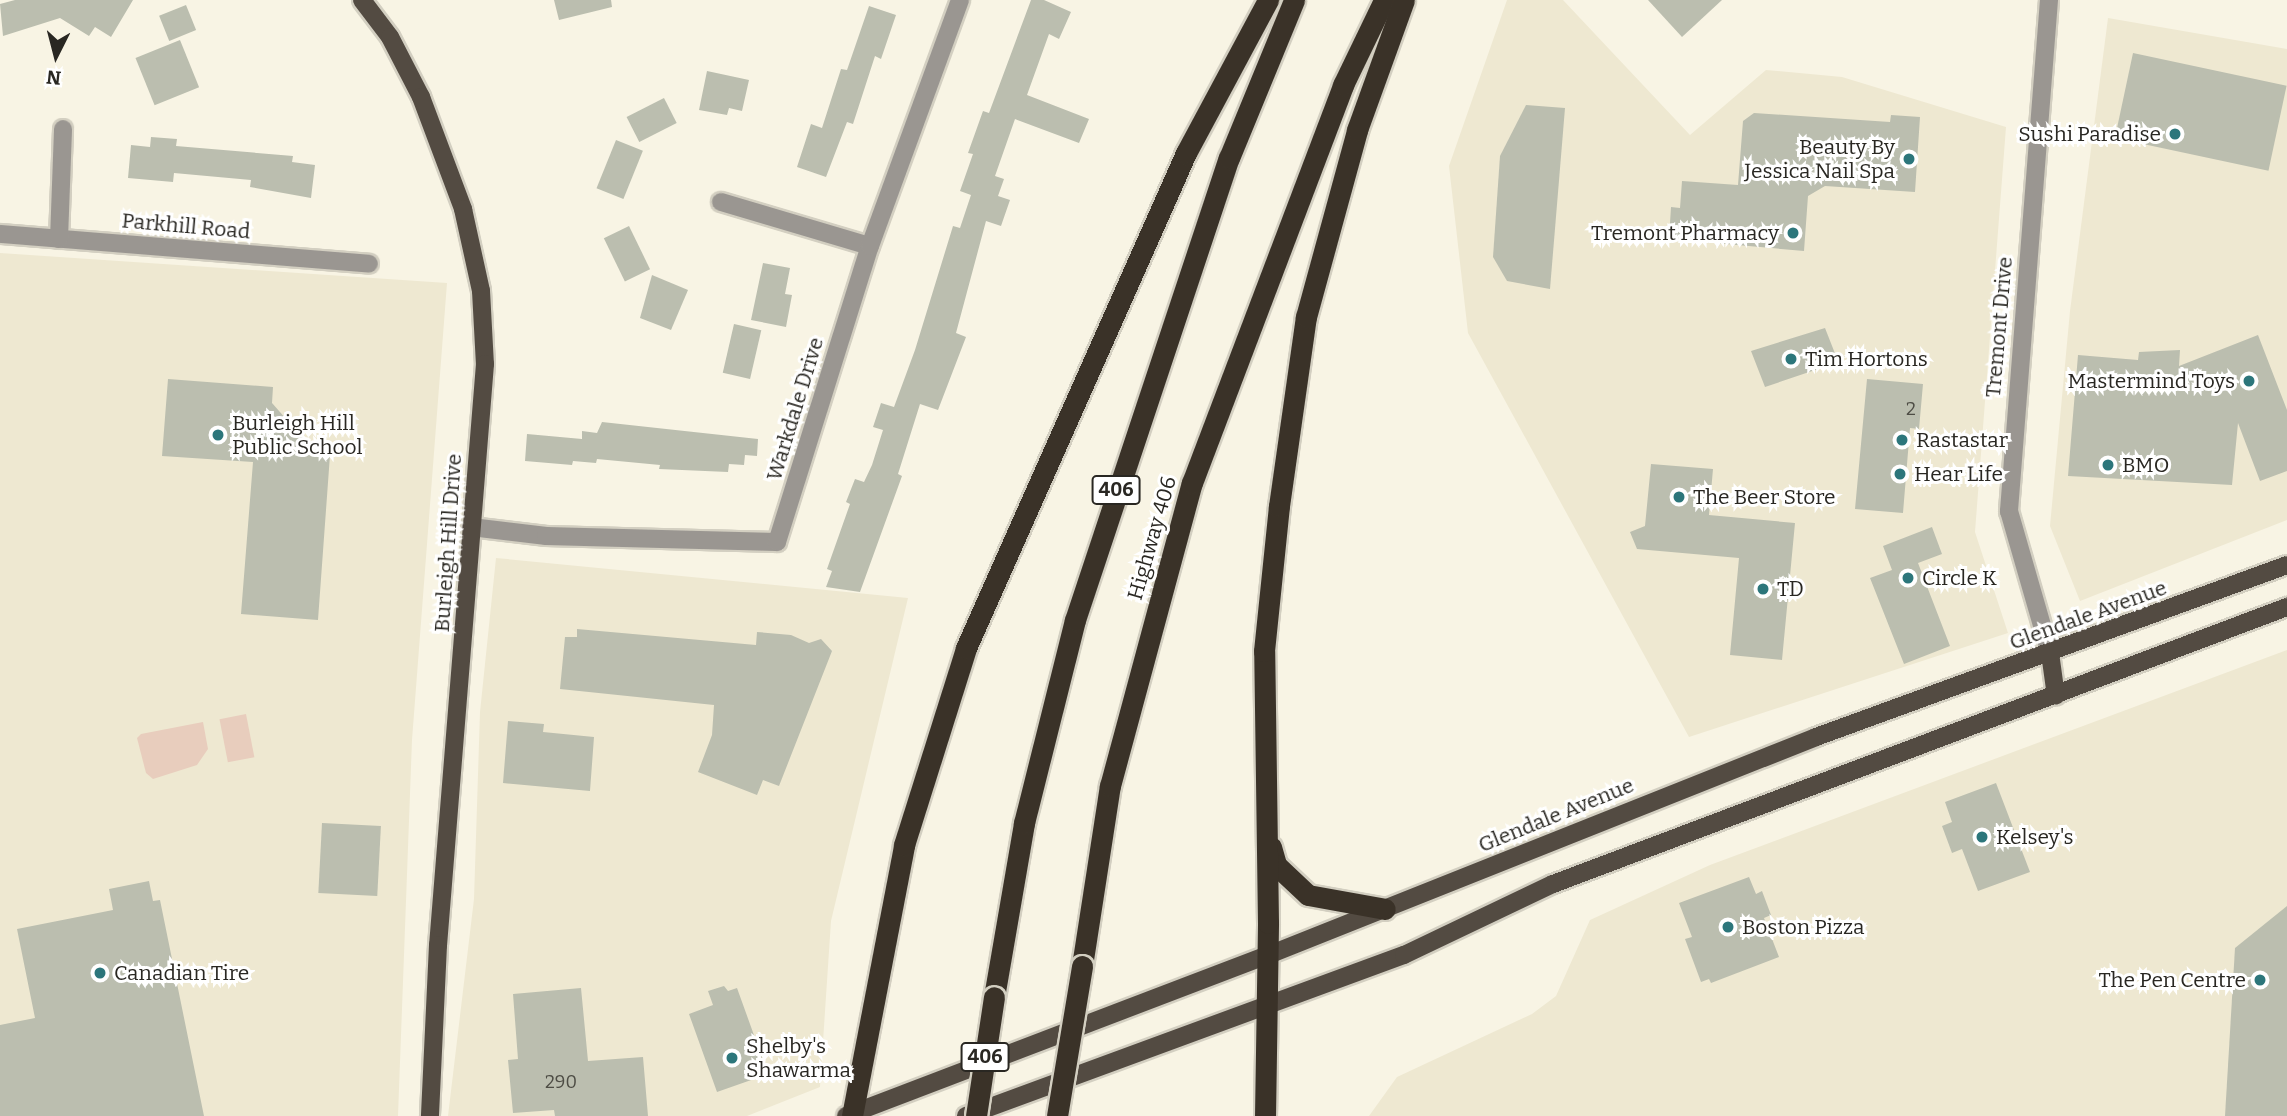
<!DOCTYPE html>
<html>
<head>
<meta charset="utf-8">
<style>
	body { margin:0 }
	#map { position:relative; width:2287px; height:1116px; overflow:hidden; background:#f8f4e4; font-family:Bitter,serif }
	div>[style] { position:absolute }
	.built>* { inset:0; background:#eee8d1 }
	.green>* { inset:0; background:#e8cdbd; transform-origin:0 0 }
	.building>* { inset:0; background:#bbbeaf; transform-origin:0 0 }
	.roads { filter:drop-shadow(2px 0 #d3cfc1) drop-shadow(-2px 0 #d3cfc1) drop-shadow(0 2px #d3cfc1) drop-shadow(0 -2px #d3cfc1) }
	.minor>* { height:18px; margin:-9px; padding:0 9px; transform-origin:9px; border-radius:9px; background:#9a9691 }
	.major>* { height:18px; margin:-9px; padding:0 9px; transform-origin:9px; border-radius:9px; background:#534b42 }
	.highway>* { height:21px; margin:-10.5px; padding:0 10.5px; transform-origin:10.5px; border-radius:10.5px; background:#3a3228 }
	.bridges { filter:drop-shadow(2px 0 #d3cfc1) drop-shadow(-2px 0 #d3cfc1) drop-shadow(0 2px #d3cfc1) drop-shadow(0 -2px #d3cfc1) }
	.highway-bridge>* { height:21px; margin:-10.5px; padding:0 10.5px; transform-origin:10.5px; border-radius:10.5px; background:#3a3228 }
	.dots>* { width:19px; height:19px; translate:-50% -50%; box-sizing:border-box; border:4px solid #fff; border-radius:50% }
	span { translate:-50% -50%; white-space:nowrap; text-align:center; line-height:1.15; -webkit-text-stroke:6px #fff; paint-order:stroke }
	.number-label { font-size:18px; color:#4e4d45 }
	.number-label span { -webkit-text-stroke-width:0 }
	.shield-label span { padding:2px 5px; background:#fff; border:2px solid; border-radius:5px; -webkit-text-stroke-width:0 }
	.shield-label { font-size:19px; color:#292722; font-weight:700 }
	.poi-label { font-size:21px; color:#292722 }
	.right { translate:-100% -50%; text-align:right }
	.left { translate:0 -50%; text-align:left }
	.street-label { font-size:21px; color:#292722 }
	.north { position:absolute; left:21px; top:21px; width:70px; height:70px; -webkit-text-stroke:5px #fff; paint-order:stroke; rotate:186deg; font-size:19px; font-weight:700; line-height:28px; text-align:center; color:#292722 }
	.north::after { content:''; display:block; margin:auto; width:24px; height:32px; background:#292722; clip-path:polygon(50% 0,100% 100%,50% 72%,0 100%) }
</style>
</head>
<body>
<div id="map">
	<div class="built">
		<div style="clip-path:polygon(1507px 0,1563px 0,1690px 135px,1766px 70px,1842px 77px,2006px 127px,1975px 532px,2008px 633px,1689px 737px,1468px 333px,1449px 166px)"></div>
		<div style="clip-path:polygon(2108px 18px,2287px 49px,2287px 520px,2080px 601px,2050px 526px,2070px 311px)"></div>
		<div style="clip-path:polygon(0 253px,447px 283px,412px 740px,398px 1116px,0 1116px)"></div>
		<div style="clip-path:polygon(496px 558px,908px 598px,831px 921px,820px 1087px,747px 1116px,448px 1116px,474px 899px,480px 712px)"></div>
		<div style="clip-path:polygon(2287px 650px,2287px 1116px,1369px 1116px,1397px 1077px,1532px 1014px,1556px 996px,1590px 920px,1710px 865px)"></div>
	</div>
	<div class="green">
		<div style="left:246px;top:714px;width:44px;height:27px;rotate:79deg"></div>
		<div style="clip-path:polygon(203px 722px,208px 749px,197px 765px,153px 779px,146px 773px,137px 738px,141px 734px)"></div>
	</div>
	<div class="building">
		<div style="clip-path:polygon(15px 0,133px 0,111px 37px,95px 27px,89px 36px,60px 18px,3px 36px,0 4px)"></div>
		<div style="clip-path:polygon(554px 0,611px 0,612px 7px,559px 20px)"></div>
		<div style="clip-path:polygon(1031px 0,1044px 0,1071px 12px,1059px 39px,1049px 34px,1027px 95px,1089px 119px,1079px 143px,1015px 119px,995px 176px,1004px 179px,998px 196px,1010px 200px,1001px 226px,986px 221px,956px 333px,966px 337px,938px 410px,920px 404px,898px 474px,902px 476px,860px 592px,826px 587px,832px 571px,827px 569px,850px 504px,846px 502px,855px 479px,864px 482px,872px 465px,883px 430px,873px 427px,881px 403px,894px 407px,915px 350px,953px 226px,960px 228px,971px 195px,960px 191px,973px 154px,968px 153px,983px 111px,989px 113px)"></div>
		<div style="clip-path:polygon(1648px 0,1722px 0,1682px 37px)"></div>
		<div style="left:186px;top:5px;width:27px;height:29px;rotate:68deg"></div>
		<div style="clip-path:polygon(869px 6px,896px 15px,881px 59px,875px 56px,853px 124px,847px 122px,826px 177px,797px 167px,811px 124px,822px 128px,841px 69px,847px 70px)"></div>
		<div style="left:180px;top:40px;width:51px;height:48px;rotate:68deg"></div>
		<div style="left:2133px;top:53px;width:157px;height:87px;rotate:12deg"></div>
		<div style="clip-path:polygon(707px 71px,749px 80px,742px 111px,729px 108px,727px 115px,699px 110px)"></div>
		<div style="left:664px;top:98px;width:28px;height:42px;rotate:63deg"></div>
		<div style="clip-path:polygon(1526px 105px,1565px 108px,1550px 289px,1507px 281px,1493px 257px,1500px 156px)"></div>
		<div style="clip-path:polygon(1754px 113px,1890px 122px,1891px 115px,1920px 117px,1915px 192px,1825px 186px,1808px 196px,1804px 251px,1669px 239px,1671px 207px,1680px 208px,1682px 181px,1738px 185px,1743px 121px)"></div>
		<div style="clip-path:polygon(151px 137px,177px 139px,176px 146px,293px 156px,292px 162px,315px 165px,311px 198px,250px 187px,251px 180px,174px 173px,173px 182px,128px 178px,131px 145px,150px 147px)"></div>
		<div style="left:616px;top:140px;width:29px;height:52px;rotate:22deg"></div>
		<div style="left:629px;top:226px;width:48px;height:28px;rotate:64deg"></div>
		<div style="clip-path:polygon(763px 263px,790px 268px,785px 294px,792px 295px,786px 327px,751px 320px)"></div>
		<div style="clip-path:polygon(652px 275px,688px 290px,671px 330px,640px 318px)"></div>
		<div style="left:734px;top:324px;width:28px;height:50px;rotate:13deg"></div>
		<div style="clip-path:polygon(1825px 328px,1836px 356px,1827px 360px,1824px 367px,1765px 387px,1751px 351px)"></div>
		<div style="clip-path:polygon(2258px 335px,2287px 410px,2287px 471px,2260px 481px,2238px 423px,2232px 485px,2068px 476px,2078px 355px,2138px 360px,2139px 352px,2180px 350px,2179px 366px)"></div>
		<div style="clip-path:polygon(168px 379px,273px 387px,272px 403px,317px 454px,330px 455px,318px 620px,241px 614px,253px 462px,162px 456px)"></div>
		<div style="clip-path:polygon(1867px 379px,1923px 384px,1919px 429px,1910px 428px,1903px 513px,1855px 509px)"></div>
		<div style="clip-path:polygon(602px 422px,758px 439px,757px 456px,745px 455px,744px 465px,729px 464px,728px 472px,659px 469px,660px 465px,597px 459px,596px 463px,573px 461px,572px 465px,525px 461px,527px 434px,582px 439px,582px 431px,597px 433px)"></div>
		<div style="clip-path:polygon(1651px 464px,1713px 469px,1709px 515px,1795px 523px,1782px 660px,1730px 655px,1739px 558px,1637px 549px,1630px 532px,1645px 526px)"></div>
		<div style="clip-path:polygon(1932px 527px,1942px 554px,1918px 563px,1950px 646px,1904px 664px,1870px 578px,1892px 570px,1883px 546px)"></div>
		<div style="clip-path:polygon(577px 629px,756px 645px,757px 632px,791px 635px,809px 643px,821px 639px,832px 651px,779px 786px,763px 780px,757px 795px,698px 772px,712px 735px,714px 705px,560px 689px,565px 637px,577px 637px)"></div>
		<div style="clip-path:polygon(508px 721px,544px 724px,543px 732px,594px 737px,590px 791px,503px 783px)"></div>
		<div style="clip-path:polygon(1996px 783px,2030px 872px,1978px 891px,1962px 849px,1952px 853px,1942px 826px,1952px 822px,1945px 802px)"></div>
		<div style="left:322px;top:823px;width:59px;height:70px;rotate:3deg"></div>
		<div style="clip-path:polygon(1749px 877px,1756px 894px,1762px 891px,1771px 915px,1764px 918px,1779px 957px,1711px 983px,1709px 979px,1701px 982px,1685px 939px,1692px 937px,1679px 903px)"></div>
		<div style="clip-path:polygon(149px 881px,153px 901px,160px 900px,204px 1116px,0 1116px,0 1025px,35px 1018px,17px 929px,113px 910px,109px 889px)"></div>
		<div style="clip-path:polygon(2287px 906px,2287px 1116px,2225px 1116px,2235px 948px)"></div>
		<div style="clip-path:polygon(724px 986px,728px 991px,737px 988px,768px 1074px,717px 1092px,689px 1014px,713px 1005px,708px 991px)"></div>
		<div style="clip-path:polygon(581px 988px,588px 1061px,643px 1057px,648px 1116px,555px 1116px,554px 1110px,513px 1113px,508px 1060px,518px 1059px,513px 994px)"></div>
	</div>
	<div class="roads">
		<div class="minor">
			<div style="left:2049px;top:0;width:513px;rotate:94.48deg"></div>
			<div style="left:2009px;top:511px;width:148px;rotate:73.9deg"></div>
			<div style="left:721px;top:202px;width:155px;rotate:16.5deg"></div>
			<div style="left:0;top:234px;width:370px;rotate:4.6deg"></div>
			<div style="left:59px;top:239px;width:110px;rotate:-87.9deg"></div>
			<div style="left:471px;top:527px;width:76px;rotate:6.8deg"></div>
			<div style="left:546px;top:536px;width:231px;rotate:1.5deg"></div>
			<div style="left:777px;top:542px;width:310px;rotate:-72.6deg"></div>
			<div style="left:870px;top:246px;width:262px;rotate:-69.9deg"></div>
		</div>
		<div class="major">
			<div style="left:362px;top:0;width:46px;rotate:52.9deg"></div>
			<div style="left:390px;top:37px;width:68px;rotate:62.7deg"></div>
			<div style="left:421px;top:97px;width:120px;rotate:69.4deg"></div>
			<div style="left:463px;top:209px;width:84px;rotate:77.6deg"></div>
			<div style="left:481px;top:291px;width:73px;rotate:86.9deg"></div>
			<div style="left:485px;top:364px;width:583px;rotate:94.62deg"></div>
			<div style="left:438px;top:945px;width:171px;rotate:92.7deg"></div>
			<div style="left:2050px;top:653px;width:43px;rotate:82.1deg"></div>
			<div style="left:846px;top:1116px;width:449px;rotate:-20.9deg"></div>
			<div style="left:1266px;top:956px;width:592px;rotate:-21.71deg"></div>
			<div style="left:1816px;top:737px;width:501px;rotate:-20.06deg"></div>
			<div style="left:966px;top:1116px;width:467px;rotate:-20.2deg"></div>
			<div style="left:1404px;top:955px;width:165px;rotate:-25.5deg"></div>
			<div style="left:1553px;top:884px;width:785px;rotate:-20.68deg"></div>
		</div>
		<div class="highway">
			<div style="left:1271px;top:847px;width:19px;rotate:74deg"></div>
			<div style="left:1276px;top:865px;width:44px;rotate:43.2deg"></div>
			<div style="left:1308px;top:895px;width:78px;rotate:10.3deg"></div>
			<div style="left:1082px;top:966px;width:182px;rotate:-81.2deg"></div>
			<div style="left:1110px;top:786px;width:314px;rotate:-74.9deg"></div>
			<div style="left:1192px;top:483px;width:426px;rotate:-69.2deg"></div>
			<div style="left:1343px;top:85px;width:94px;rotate:-64.2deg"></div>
			<div style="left:994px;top:997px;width:177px;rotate:-80.2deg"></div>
			<div style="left:1024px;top:823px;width:209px;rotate:-75.9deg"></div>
			<div style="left:1075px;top:620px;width:487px;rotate:-71.6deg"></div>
			<div style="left:1229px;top:158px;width:171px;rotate:-67.6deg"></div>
			<div style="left:852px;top:1116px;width:276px;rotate:-79.1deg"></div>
			<div style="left:904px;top:845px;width:207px;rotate:-72.5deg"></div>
			<div style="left:966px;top:648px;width:542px;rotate:-66.04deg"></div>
			<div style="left:1186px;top:153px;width:174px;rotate:-61.8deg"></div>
			<div style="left:1265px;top:1116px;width:193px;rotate:-89.1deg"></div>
			<div style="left:1268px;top:923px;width:272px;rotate:-90.8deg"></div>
			<div style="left:1264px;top:651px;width:146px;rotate:-84.1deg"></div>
			<div style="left:1279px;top:506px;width:191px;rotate:-81.9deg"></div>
			<div style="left:1306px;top:317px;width:194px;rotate:-74.7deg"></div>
			<div style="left:1357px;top:130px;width:138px;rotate:-70.1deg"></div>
		</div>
	</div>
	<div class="bridges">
		<div class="highway-bridge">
			<div style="left:976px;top:1116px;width:120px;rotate:-81.4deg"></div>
			<div style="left:1057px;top:1116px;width:152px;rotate:-80.5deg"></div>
		</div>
	</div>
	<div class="dots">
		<div style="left:2175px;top:134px;background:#2c767b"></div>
		<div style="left:1909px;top:159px;background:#2c767b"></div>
		<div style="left:1793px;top:233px;background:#2c767b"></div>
		<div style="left:1791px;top:359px;background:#2c767b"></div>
		<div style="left:2249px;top:381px;background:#2c767b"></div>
		<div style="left:218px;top:435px;background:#2c767b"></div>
		<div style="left:1902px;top:440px;background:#2c767b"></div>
		<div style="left:2108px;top:465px;background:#2c767b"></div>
		<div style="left:1900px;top:474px;background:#2c767b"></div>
		<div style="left:1679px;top:497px;background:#2c767b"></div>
		<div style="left:1908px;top:578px;background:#2c767b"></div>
		<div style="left:1763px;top:589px;background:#2c767b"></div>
		<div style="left:1982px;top:837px;background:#2c767b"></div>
		<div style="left:1728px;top:927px;background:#2c767b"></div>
		<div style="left:100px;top:973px;background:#2c767b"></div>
		<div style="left:2260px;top:980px;background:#2c767b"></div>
		<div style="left:732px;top:1058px;background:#2c767b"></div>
	</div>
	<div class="number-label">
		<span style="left:1911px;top:409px">2</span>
		<span style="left:561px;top:1082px">290</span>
	</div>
	<div class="shield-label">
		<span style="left:1116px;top:490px">406</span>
		<span style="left:985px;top:1057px">406</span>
	</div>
	<div class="poi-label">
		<span class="right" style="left:2161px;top:134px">Sushi Paradise</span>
		<span class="right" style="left:1895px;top:159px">Beauty By<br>Jessica Nail Spa</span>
		<span class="right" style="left:1779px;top:233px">Tremont Pharmacy</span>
		<span class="left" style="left:1805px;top:359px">Tim Hortons</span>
		<span class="right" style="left:2235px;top:381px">Mastermind Toys</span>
		<span class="left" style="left:232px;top:435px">Burleigh Hill<br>Public School</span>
		<span class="left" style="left:1916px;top:440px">Rastastar</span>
		<span class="left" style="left:2122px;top:465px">BMO</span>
		<span class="left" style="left:1914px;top:474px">Hear Life</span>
		<span class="left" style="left:1693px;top:497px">The Beer Store</span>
		<span class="left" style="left:1922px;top:578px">Circle K</span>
		<span class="left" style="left:1777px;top:589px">TD</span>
		<span class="left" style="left:1996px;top:837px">Kelsey's</span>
		<span class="left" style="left:1742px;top:927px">Boston Pizza</span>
		<span class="left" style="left:114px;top:973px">Canadian Tire</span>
		<span class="right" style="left:2246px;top:980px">The Pen Centre</span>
		<span class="left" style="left:746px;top:1058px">Shelby's<br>Shawarma</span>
	</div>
	<div class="street-label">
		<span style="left:186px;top:226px;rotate:5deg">Parkhill Road</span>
		<span style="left:1999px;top:327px;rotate:-85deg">Tremont Drive</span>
		<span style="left:795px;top:409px;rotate:-73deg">Warkdale Drive</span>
		<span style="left:1152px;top:538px;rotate:-74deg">Highway 406</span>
		<span style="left:448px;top:543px;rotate:-86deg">Burleigh Hill Drive</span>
		<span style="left:2088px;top:615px;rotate:-20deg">Glendale Avenue</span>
		<span style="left:1556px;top:815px;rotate:-22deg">Glendale Avenue</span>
	</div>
	<div class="north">N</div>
</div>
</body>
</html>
